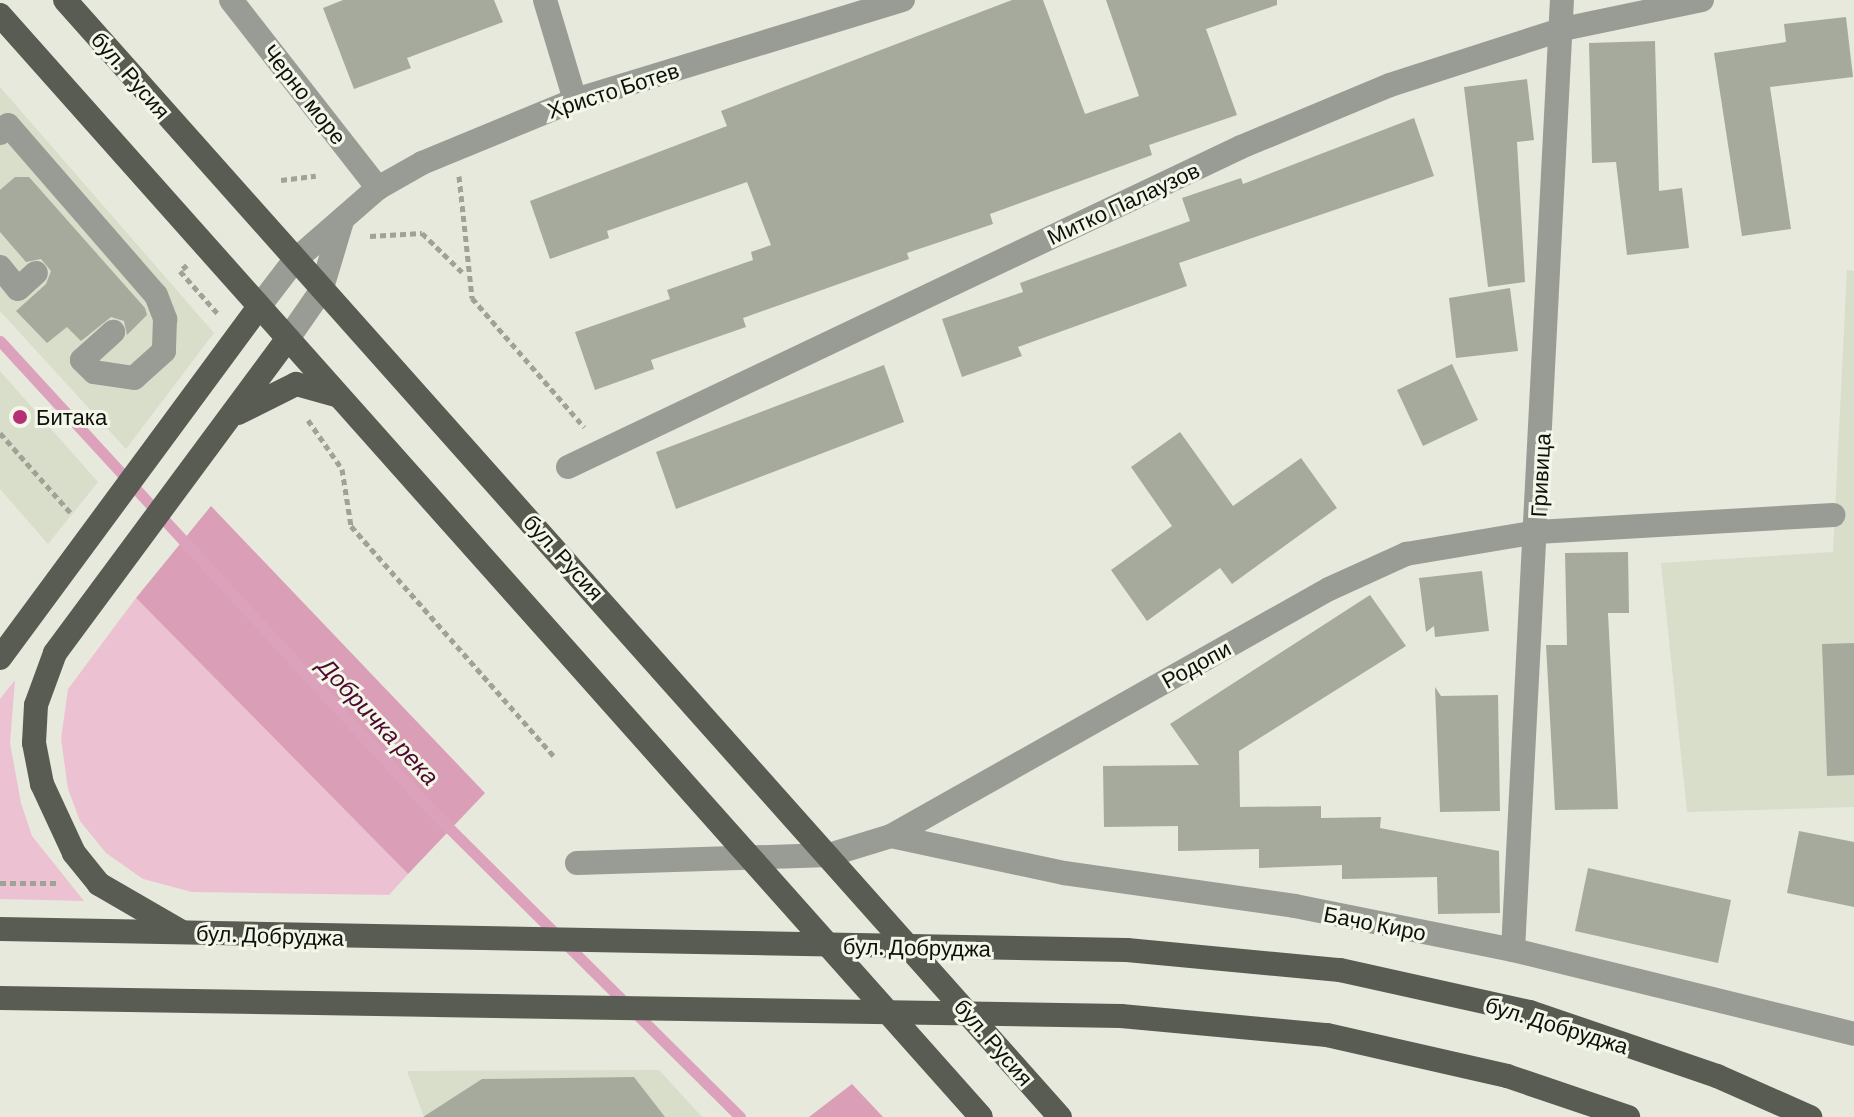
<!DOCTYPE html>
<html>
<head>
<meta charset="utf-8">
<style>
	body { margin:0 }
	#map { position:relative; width:1854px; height:1117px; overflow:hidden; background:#e6e9dc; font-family:Barlow,sans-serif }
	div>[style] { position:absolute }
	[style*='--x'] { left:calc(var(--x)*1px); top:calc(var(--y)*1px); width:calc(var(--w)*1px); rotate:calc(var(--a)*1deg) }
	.built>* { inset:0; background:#d8dec9 }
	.green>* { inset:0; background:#ecc2d3 }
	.forest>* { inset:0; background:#da9fb7 }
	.stream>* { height:11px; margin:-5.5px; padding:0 5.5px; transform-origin:5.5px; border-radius:5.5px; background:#dda2bb }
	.building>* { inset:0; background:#a6aa9d }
	.path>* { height:5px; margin-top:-2.5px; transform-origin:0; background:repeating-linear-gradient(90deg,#9fa297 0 6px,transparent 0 10px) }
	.minor>* { height:24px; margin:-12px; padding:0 12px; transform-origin:12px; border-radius:12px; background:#999b95 }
	.major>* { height:24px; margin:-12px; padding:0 12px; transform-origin:12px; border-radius:12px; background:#595c52 }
	.dots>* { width:22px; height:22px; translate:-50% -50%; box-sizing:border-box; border:4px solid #f3f7e9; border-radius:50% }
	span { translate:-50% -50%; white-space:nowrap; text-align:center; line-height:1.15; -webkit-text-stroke:6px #f3f7e9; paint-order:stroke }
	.street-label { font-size:22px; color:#0f100c }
	.poi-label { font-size:22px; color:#0f100c }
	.left { translate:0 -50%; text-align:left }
	.water-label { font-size:24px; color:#4e092f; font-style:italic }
</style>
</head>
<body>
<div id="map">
	<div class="built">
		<i style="clip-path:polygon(0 87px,214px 333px,126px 449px,0 311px)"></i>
		<i style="clip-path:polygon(1847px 270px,1854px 271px,1854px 807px,1687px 812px,1661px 563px,1833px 552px)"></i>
		<i style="clip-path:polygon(0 371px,98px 482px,48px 544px,0 489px)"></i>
		<i style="clip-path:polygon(659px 1070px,702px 1117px,424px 1117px,407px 1071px)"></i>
	</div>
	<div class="green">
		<i style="clip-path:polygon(136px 598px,408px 874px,389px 895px,192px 892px,143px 879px,106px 853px,80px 821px,68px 789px,61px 739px,68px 689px)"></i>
		<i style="clip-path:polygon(15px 680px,10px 743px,21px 803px,32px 836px,84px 901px,0 899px,0 699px)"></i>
	</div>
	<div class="forest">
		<i style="clip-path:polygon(211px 506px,485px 793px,408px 874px,136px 598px)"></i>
		<i style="clip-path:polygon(852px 1084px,883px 1117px,809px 1117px)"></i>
	</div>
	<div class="stream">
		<i style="--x:0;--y:341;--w:636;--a:47.42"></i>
		<i style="--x:430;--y:809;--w:437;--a:44.8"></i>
	</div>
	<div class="building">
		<i style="clip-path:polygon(343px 0,494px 0,503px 22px,407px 58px,411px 68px,354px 89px,323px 8px)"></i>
		<i style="clip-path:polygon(1012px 0,1043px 0,1085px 114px,1139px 96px,1106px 0,1277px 0,1277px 5px,1206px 29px,1237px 115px,1149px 145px,1152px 155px,990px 214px,993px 224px,907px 253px,909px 259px,743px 318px,746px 327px,651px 360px,654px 369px,595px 390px,575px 332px,670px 299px,667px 290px,753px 260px,751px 252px,771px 245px,747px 182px,607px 231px,609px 238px,550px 259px,530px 201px,727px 126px,721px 111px)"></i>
		<i style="clip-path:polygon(1846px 17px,1853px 77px,1770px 87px,1791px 229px,1742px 236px,1714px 53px,1786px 42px,1784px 24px)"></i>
		<i style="clip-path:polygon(1655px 41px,1659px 191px,1682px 188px,1689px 248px,1627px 255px,1616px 162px,1592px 163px,1589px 43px)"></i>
		<i style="clip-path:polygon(1527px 79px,1534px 140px,1517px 142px,1525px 282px,1488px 287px,1464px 87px)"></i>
		<i style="clip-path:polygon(1414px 118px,1434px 176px,1179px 263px,1187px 286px,1018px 347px,1022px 356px,962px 377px,942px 319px,1023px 292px,1020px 283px,1190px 221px,1182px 198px,1241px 178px,1243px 184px)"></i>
		<i style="clip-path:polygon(15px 177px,29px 177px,145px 308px,147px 315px,127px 335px,124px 321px,111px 317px,81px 341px,67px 327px,47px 343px,16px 311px,46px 284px,51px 271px,41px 259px,26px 262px,0 232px,0 190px)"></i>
		<i style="clip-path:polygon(1510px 288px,1518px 351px,1456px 358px,1449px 298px)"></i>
		<i style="clip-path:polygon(1452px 364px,1478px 420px,1423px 446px,1397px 390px)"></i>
		<i style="clip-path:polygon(884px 365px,904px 422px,676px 509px,656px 452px)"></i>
		<i style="clip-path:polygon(1180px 432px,1233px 506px,1301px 458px,1337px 508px,1232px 584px,1220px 568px,1147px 621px,1111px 570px,1172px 526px,1131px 467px)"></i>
		<i style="clip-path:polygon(1628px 552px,1629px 613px,1608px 613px,1618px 809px,1555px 810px,1546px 645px,1567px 645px,1565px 553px)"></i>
		<i style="clip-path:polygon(1482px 571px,1489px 631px,1435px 637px,1434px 626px,1426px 632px,1419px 578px)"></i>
		<i style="clip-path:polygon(1370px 595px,1406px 646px,1239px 751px,1240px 807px,1321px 806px,1321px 818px,1381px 817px,1380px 828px,1499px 851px,1500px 913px,1438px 914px,1437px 877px,1342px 879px,1342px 865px,1259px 868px,1259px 849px,1178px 851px,1178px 826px,1104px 827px,1103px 766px,1199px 765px,1170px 724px)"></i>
		<i style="clip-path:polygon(1854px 643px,1854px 775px,1827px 776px,1822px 644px)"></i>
		<i style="clip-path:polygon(1435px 687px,1441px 696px,1498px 695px,1500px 811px,1440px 812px)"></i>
		<i style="clip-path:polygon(1799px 831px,1854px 842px,1854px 907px,1787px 893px)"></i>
		<i style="clip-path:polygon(1588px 868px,1731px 900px,1718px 963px,1575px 931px)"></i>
		<i style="clip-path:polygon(634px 1077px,665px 1117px,423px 1117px,482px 1079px)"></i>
	</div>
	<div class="path">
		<i style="--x:459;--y:176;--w:123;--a:83.9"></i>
		<i style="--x:472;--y:298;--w:171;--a:49"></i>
		<i style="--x:281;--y:180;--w:35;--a:-7"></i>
		<i style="--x:370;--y:236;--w:52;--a:-3.3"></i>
		<i style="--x:422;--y:233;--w:60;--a:44.3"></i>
		<i style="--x:187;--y:265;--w:9;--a:139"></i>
		<i style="--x:180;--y:271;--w:57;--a:48.5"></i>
		<i style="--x:308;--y:420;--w:60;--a:55.2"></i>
		<i style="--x:342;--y:469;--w:58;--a:81"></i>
		<i style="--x:351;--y:526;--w:308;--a:48.6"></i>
		<i style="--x:0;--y:433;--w:106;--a:48.5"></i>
		<i style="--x:0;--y:883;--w:59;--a:0"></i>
	</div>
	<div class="minor">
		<i style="--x:231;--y:0;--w:239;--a:52"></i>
		<i style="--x:545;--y:0;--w:104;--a:73.3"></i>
		<i style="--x:0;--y:133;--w:11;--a:-45"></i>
		<i style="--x:8;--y:125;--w:225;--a:49"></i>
		<i style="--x:156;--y:295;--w:26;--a:69"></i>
		<i style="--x:165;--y:319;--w:32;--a:92"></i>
		<i style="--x:164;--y:351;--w:40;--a:138"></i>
		<i style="--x:134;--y:378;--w:40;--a:-171.5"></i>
		<i style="--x:94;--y:372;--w:17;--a:-135"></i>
		<i style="--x:82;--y:360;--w:42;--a:-42.1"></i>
		<i style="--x:0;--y:267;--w:28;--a:51"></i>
		<i style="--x:18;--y:289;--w:24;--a:-42"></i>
		<i style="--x:258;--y:308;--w:59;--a:-52.5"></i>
		<i style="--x:294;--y:261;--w:111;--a:-41"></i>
		<i style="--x:378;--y:188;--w:51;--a:-29.6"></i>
		<i style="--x:422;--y:163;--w:165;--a:-22.4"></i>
		<i style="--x:575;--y:100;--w:343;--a:-17"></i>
		<i style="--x:287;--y:340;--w:60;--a:-55.2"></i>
		<i style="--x:321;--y:291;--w:73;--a:-73.3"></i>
		<i style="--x:568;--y:467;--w:745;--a:-25.43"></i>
		<i style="--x:1241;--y:147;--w:161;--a:-22.6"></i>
		<i style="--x:1390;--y:85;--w:182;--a:-17.9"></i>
		<i style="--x:1563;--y:29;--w:142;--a:-11.8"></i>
		<i style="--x:891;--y:836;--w:177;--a:12.1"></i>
		<i style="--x:1064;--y:873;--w:233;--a:8.1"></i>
		<i style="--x:1295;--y:906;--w:222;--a:11.4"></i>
		<i style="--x:1513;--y:950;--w:351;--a:13.8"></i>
		<i style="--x:577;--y:863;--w:252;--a:-1.8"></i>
		<i style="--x:829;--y:855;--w:65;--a:-17"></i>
		<i style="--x:891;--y:836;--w:503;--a:-29.42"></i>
		<i style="--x:1329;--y:589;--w:85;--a:-24.4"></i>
		<i style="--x:1406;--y:554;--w:133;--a:-9.5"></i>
		<i style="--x:1537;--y:532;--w:297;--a:-3.3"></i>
		<i style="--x:1513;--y:950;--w:951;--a:-87.05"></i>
	</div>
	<div class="major">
		<i style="--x:65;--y:0;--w:1496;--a:48.31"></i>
		<i style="--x:0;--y:15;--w:1475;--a:48.32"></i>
		<i style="--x:238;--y:413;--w:65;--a:-26.6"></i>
		<i style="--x:296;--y:384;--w:41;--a:15.4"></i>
		<i style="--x:0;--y:658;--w:435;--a:-53.6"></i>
		<i style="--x:0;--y:929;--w:1127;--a:1.07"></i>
		<i style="--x:1127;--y:950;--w:214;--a:5.4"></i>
		<i style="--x:1340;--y:970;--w:195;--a:12.5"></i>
		<i style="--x:1530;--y:1012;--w:198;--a:18.9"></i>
		<i style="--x:1717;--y:1076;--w:102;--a:23.8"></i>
		<i style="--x:180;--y:931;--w:94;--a:-149.9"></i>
		<i style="--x:99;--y:884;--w:40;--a:-129"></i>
		<i style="--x:74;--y:853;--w:76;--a:-114.9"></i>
		<i style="--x:42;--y:784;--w:42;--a:-101"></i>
		<i style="--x:34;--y:743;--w:38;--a:-87"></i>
		<i style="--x:36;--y:705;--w:55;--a:-69.9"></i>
		<i style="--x:55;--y:653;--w:390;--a:-53.5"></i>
		<i style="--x:0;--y:998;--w:1121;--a:0.92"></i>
		<i style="--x:1121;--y:1016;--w:207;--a:5.3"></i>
		<i style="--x:1327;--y:1035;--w:185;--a:12.8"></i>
		<i style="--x:1507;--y:1076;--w:128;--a:18.7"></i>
	</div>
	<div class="dots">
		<i style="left:20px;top:417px;background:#b53176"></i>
	</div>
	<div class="street-label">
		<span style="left:131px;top:75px;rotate:49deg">бул. Русия</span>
		<span style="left:613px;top:90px;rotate:-18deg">Христо Ботев</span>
		<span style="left:305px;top:94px;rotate:52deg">Черно море</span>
		<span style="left:1123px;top:203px;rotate:-25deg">Митко Палаузов</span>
		<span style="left:1540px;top:475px;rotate:-87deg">Гривица</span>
		<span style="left:564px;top:557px;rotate:48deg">бул. Русия</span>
		<span style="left:1196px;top:664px;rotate:-29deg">Родопи</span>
		<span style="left:1375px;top:923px;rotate:11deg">Бачо Киро</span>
		<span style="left:270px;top:935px;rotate:2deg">бул. Добруджа</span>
		<span style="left:917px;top:947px;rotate:1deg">бул. Добруджа</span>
		<span style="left:1557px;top:1025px;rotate:17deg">бул. Добруджа</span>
		<span style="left:994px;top:1042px;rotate:49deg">бул. Русия</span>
	</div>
	<div class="poi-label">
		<span class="left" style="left:36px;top:417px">Битака</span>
	</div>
	<div class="water-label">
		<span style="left:379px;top:721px;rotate:47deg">Добричка река</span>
	</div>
</div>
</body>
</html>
